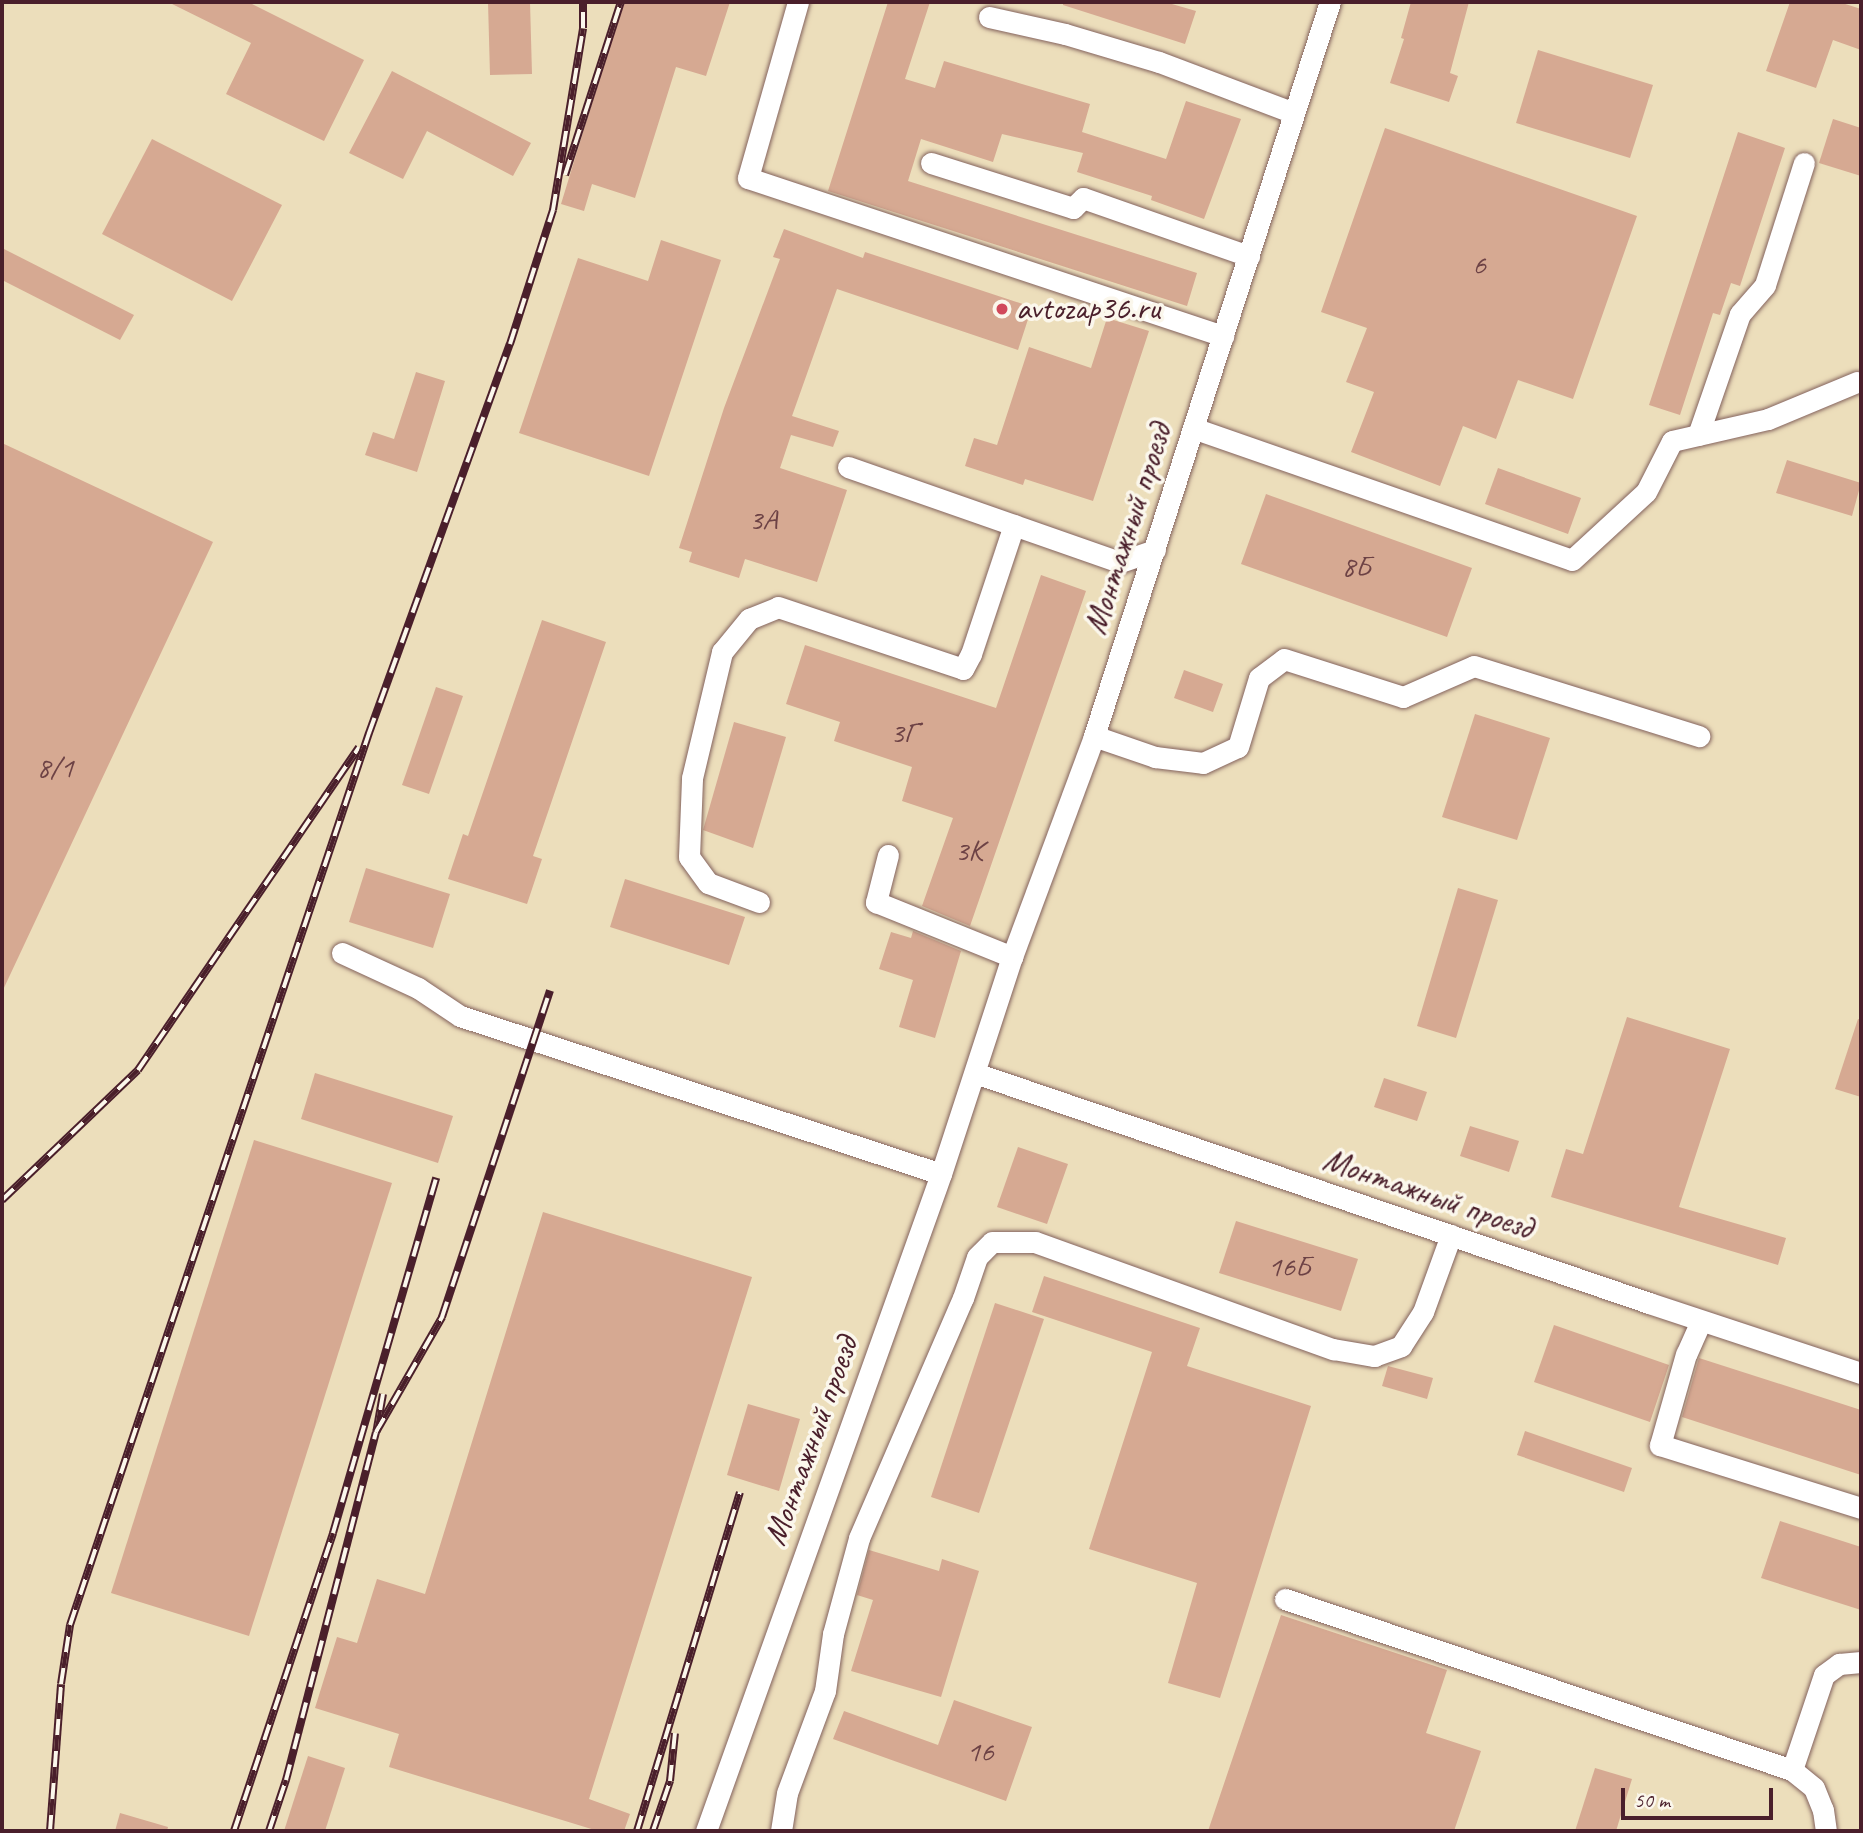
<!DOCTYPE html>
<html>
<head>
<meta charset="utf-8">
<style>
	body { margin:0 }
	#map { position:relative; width:1863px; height:1833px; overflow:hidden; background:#ecdebb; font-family:Caveat,sans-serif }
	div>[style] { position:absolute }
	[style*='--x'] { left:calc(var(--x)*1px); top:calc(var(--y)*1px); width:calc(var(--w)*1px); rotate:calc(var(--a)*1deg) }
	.building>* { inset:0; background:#d6a992 }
	.roads { filter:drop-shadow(0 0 2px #83625d) drop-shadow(0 0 2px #83625d) }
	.minor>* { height:21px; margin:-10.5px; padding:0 10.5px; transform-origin:10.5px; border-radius:10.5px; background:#fff }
	.rail>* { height:8px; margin-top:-4px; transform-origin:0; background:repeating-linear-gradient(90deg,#fbf7ec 0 16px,#4a1f2b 0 32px); box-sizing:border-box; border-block:2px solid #4a1f2b }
	.dots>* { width:19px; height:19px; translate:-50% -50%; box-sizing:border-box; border:4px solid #fbf7ec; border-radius:50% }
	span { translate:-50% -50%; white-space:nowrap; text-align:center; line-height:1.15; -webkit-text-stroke:7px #fbf7ec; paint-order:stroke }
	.number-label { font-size:30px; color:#6d4245 }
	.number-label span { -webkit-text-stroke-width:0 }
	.poi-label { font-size:33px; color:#4a1f2b }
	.left { translate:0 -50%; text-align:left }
	.street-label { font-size:33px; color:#4a1f2b }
	.frame { position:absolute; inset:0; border:4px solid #4a1f2b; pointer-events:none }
	.scale { position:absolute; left:1621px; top:1788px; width:152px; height:32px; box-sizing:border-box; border:4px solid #4a1f2b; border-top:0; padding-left:9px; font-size:21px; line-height:24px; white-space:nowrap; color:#4a1f2b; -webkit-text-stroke:5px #fbf7ec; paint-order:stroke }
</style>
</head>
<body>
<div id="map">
	<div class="building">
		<i style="clip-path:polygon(168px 2px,248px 2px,364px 60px,324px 141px,226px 94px,251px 43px)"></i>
		<i style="clip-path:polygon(488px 2px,530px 2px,532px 74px,490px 75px)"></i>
		<i style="clip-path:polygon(623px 2px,730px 2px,706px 76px,676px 67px,635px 198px,592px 184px,584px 211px,561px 204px)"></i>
		<i style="clip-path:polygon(888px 2px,930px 2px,905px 79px,935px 88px,944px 61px,1090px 104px,1082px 132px,1166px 159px,1186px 101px,1241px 119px,1204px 219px,1151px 200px,1152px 196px,1077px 172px,1083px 153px,1002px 134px,993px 162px,921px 139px,908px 181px,1197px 273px,1187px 306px,828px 191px)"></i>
		<i style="clip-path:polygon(1063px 2px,1165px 2px,1196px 11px,1185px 44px,1063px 5px)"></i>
		<i style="clip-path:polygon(1411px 2px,1469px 2px,1450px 73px,1458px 76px,1449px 102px,1390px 83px,1404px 39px,1401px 38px)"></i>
		<i style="clip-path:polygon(1790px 2px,1839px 2px,1861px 9px,1861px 50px,1833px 40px,1816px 88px,1766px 71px)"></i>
		<i style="clip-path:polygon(1538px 50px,1653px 85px,1630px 158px,1516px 123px)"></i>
		<i style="clip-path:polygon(392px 71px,531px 143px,513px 176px,427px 131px,403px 179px,349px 153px)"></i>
		<i style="clip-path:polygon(1833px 119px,1861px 128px,1861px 176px,1819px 163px)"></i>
		<i style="clip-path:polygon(1385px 128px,1637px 216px,1573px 399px,1518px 380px,1496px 439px,1463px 426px,1440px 486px,1351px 452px,1374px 392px,1346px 382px,1367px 328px,1321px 312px)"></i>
		<i style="clip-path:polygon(1738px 132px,1785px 148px,1740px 286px,1731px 283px,1720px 315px,1713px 313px,1680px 415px,1649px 405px)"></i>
		<i style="clip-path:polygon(152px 139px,282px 205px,232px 301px,102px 234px)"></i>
		<i style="clip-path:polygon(784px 229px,863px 258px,865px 252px,1032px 307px,1018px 350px,837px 289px,792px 416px,839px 431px,833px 447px,791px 435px,780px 468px,847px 490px,817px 582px,745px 559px,739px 578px,689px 562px,692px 552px,679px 548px,724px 408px,780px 259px,773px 257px)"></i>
		<i style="clip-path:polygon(661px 240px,721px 260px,649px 476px,519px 433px,578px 258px,648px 281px)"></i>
		<i style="clip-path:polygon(2px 248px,134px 315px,120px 340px,2px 280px)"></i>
		<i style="clip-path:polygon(1107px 318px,1149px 331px,1093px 501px,1025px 479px,1023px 485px,965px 466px,974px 438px,997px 445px,1029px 347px,1091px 368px)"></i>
		<i style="clip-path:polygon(416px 372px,445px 381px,417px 472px,365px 455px,373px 432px,394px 439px)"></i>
		<i style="clip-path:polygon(2px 443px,213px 542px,2px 992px)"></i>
		<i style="clip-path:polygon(1787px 460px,1861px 483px,1852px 516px,1776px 493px)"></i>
		<i style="clip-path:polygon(1498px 468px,1581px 498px,1568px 534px,1485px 504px)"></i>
		<i style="clip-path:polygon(1266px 494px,1472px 568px,1447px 637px,1241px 564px)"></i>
		<i style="clip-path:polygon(1041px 575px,1086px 591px,970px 926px,922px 906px,953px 818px,902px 801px,912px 767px,834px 741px,840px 722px,786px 704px,805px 645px,996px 708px)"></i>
		<i style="clip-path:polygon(542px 620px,606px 642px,533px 856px,542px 859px,527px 904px,448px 879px,463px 834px,468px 836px)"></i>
		<i style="clip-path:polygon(1184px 670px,1223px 684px,1213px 712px,1174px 698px)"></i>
		<i style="clip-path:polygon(436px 687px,463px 696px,429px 794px,402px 785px)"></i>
		<i style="clip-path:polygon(1475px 714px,1550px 738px,1517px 840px,1442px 817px)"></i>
		<i style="clip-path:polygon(734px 722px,786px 737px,753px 848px,703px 830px)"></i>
		<i style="clip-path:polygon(366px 868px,450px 894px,433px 948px,349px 922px)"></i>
		<i style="clip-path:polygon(625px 879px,745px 917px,729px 965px,610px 927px)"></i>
		<i style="clip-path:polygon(1458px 888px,1498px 900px,1456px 1038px,1417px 1026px)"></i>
		<i style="clip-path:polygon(913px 931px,961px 951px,935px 1038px,899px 1027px,913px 980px,879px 969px,891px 932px,911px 938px)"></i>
		<i style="clip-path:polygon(1627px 1017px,1730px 1049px,1679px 1207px,1786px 1238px,1778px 1265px,1551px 1197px,1566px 1149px,1583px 1154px)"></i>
		<i style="clip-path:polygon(1858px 1019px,1861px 1020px,1861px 1097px,1835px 1089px)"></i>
		<i style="clip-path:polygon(315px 1073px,453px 1116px,438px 1163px,301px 1119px)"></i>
		<i style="clip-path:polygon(1384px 1078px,1427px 1092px,1417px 1121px,1374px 1107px)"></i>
		<i style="clip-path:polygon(1470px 1126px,1519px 1141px,1509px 1172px,1460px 1156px)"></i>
		<i style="clip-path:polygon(254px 1140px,392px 1183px,249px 1636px,111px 1593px)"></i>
		<i style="clip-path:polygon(1018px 1147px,1068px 1164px,1047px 1224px,997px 1207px)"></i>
		<i style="clip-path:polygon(543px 1212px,752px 1277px,589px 1799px,630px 1814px,624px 1831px,598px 1831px,389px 1767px,399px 1734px,315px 1708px,337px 1637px,357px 1643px,377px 1579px,425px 1594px)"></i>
		<i style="clip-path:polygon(1236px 1221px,1358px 1259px,1341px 1311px,1219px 1273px)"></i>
		<i style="clip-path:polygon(1044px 1276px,1200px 1328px,1187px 1366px,1311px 1406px,1220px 1698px,1168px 1683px,1197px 1583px,1089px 1549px,1152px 1352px,1032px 1312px)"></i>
		<i style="clip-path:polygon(995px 1303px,1044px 1319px,979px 1513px,931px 1497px)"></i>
		<i style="clip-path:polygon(1554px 1325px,1669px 1365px,1650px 1422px,1534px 1382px)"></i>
		<i style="clip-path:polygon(1699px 1358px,1861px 1410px,1861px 1475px,1682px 1417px)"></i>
		<i style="clip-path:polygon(1388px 1366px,1433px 1378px,1427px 1399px,1382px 1386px)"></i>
		<i style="clip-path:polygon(748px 1404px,800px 1419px,779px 1491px,727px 1475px)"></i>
		<i style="clip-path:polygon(1525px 1431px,1632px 1468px,1624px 1492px,1517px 1455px)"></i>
		<i style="clip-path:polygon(1780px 1521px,1861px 1547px,1861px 1610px,1761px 1578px)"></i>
		<i style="clip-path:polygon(869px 1550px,939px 1571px,942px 1559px,979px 1571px,941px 1697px,851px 1671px,873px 1600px,857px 1595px)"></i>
		<i style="clip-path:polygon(1281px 1615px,1447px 1670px,1426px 1733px,1481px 1751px,1454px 1831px,1208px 1831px)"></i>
		<i style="clip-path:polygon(954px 1700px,1032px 1727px,1006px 1801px,833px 1739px,844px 1711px,938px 1745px)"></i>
		<i style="clip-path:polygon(308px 1756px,345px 1768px,325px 1831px,284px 1831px)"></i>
		<i style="clip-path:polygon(1595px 1768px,1632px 1779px,1616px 1831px,1575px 1831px)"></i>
		<i style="clip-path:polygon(120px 1813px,168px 1827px,167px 1831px,115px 1831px)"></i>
	</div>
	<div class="roads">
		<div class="minor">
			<i style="--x:798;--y:2;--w:183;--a:105.9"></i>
			<i style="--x:748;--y:178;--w:501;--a:18.4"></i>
			<i style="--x:989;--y:17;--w:78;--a:12.6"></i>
			<i style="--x:1065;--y:34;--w:98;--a:16.6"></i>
			<i style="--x:1159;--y:62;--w:144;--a:20.7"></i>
			<i style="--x:931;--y:163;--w:149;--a:17.6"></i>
			<i style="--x:1073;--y:208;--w:14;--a:-45"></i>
			<i style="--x:1083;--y:198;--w:176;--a:19.3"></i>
			<i style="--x:1193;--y:428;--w:401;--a:19.2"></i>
			<i style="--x:1572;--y:560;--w:100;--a:-42.6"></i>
			<i style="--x:1646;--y:492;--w:57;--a:-63"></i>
			<i style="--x:1672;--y:441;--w:98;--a:-12.9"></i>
			<i style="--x:1768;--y:419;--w:96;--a:-22.6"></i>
			<i style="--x:1698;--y:435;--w:128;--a:-70.9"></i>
			<i style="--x:1740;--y:314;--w:38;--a:-49"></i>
			<i style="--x:1765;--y:285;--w:128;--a:-72.3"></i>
			<i style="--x:848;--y:467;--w:288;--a:19.3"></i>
			<i style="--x:1120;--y:562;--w:37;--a:-19"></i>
			<i style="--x:1094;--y:736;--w:65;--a:19"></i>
			<i style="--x:1155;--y:757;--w:48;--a:7.1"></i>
			<i style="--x:1203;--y:763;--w:38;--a:-25"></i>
			<i style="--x:1238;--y:747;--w:72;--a:-73.1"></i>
			<i style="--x:1259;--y:678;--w:31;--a:-37"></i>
			<i style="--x:1284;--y:659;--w:125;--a:17.7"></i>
			<i style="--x:1403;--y:697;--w:77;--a:-23.6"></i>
			<i style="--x:1474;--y:666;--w:236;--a:17.3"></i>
			<i style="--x:888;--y:855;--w:49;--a:104.3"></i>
			<i style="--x:876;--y:902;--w:147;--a:22"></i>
			<i style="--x:759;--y:902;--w:54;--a:-159.6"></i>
			<i style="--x:708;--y:883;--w:32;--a:-126"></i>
			<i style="--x:689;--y:857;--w:79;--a:-87.8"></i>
			<i style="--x:692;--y:778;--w:130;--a:-76.6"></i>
			<i style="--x:722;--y:652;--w:43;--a:-50.7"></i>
			<i style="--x:749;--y:619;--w:31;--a:-22"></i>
			<i style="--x:778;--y:607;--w:195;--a:18.5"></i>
			<i style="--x:963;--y:669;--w:17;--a:-62"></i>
			<i style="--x:971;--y:654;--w:136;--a:-71.6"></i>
			<i style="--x:342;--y:953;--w:84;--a:24.7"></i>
			<i style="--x:418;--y:988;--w:50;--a:33.7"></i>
			<i style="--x:460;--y:1016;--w:506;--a:18.18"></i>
			<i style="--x:975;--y:1073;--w:712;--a:18.84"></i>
			<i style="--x:1649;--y:1303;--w:223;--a:18.3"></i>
			<i style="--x:1701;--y:1321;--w:36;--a:114"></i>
			<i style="--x:1686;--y:1354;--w:95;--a:105.9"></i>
			<i style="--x:1660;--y:1445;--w:211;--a:17.4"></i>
			<i style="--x:1285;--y:1599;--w:535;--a:18.64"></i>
			<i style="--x:1792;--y:1770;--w:28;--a:39"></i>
			<i style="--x:1814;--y:1788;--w:24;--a:68"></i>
			<i style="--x:1823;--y:1810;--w:21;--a:82"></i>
			<i style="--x:1792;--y:1770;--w:100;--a:-71.4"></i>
			<i style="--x:1824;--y:1675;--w:19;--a:-36"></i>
			<i style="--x:1839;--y:1664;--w:22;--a:-5"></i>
			<i style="--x:706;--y:1831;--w:698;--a:-70.32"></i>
			<i style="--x:941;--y:1174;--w:228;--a:-71.9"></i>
			<i style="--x:1012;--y:957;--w:236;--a:-69.6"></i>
			<i style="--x:1094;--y:736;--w:771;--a:-72.18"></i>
			<i style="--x:781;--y:1831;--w:38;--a:-81"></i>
			<i style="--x:787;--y:1793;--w:109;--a:-69.6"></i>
			<i style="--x:825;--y:1691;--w:58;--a:-82"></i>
			<i style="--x:833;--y:1634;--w:99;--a:-74.8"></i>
			<i style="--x:859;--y:1538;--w:262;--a:-66.6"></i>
			<i style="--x:963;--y:1298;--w:43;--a:-71.1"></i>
			<i style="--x:977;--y:1257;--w:21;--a:-45"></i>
			<i style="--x:992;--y:1242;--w:43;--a:0"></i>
			<i style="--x:1035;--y:1242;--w:317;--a:19.8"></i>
			<i style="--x:1333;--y:1349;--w:42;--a:9.7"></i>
			<i style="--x:1374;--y:1356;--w:29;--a:-20"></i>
			<i style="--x:1401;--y:1346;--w:40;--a:-57.1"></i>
			<i style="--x:1423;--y:1312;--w:82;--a:-70"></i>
		</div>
	</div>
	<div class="rail">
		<i style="--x:565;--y:175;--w:182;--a:-72.1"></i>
		<i style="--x:2;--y:1200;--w:188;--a:-43.7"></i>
		<i style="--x:138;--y:1070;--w:391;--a:-55.6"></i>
		<i style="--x:383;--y:1394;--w:39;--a:100"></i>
		<i style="--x:376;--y:1432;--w:133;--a:-60.1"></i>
		<i style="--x:442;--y:1317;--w:344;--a:-71.7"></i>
		<i style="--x:50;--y:1831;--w:147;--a:-85.7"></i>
		<i style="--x:61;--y:1684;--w:60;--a:-81.3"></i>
		<i style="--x:70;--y:1625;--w:941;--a:-71.47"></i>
		<i style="--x:369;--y:733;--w:414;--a:-70.1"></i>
		<i style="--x:510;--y:344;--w:141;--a:-72.2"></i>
		<i style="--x:553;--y:210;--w:184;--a:-80.6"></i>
		<i style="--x:583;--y:28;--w:26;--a:-90"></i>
		<i style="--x:234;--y:1831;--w:314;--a:-71.6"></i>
		<i style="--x:333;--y:1533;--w:370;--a:-73.8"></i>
		<i style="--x:269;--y:1831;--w:54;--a:-71.6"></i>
		<i style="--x:286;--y:1780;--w:359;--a:-75.5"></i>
		<i style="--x:637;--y:1831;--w:354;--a:-73.1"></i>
		<i style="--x:653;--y:1831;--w:53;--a:-71.2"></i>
		<i style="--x:670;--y:1781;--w:48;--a:-84.1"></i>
	</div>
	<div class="dots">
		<i style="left:1002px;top:309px;background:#d1495b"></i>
	</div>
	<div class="number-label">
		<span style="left:1479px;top:264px">6</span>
		<span style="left:763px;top:519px">3А</span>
		<span style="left:1356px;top:566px">8Б</span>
		<span style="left:904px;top:732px">3Г</span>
		<span style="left:55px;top:767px">8/1</span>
		<span style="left:969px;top:850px">3К</span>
		<span style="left:1289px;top:1266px">16Б</span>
		<span style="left:980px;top:1751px">16</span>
	</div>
	<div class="poi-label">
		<span class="left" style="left:1016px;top:309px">avtozap36.ru</span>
	</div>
	<div class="street-label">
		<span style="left:1128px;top:529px;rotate:-72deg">Монтажный проезд</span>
		<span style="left:1428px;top:1194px;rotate:19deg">Монтажный проезд</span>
		<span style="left:811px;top:1441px;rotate:-70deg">Монтажный проезд</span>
	</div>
	<div class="frame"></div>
	<div class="scale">50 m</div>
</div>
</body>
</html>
